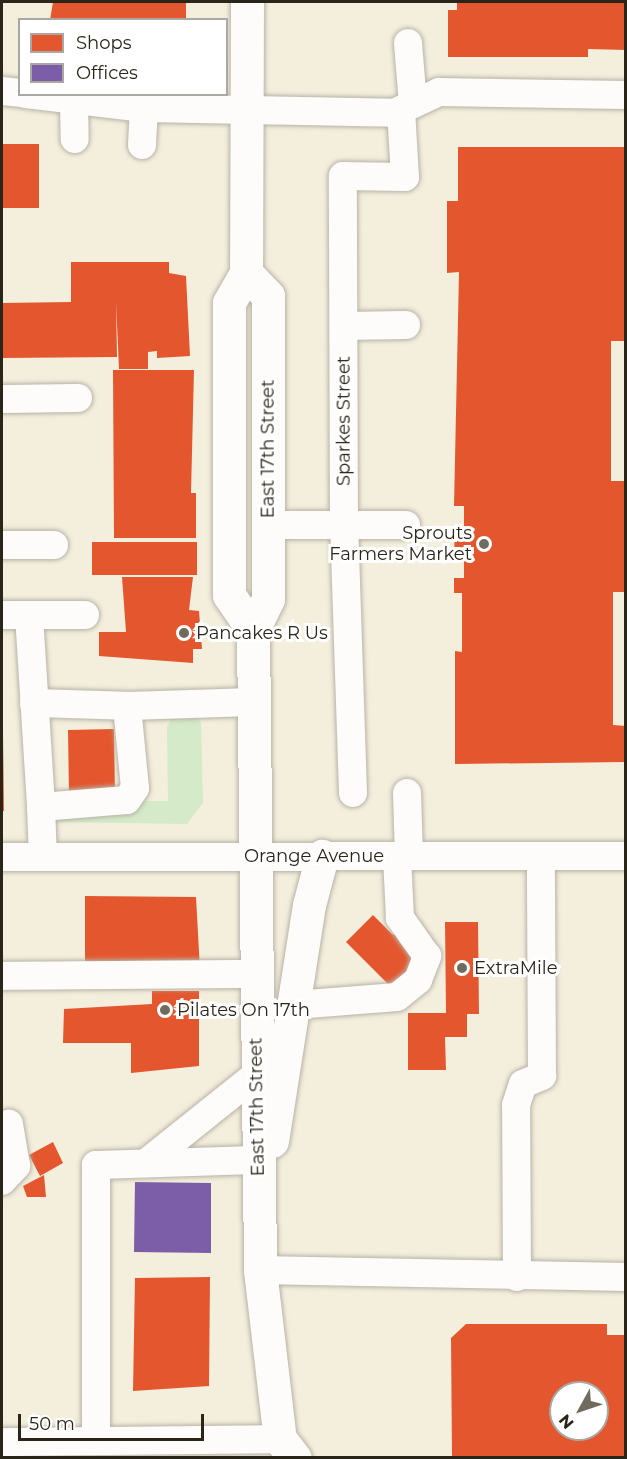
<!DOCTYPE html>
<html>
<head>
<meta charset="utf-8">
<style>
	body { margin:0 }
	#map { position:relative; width:627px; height:1459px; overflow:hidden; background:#f4eedd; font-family:Montserrat,sans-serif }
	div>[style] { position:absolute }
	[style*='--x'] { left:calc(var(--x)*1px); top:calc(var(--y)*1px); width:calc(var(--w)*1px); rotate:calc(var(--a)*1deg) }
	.green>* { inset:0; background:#d4eac8 }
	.shops>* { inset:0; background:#e4572e }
	.offices>* { inset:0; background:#7b5ea7 }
	.roads { filter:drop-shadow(0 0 2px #b8b3a6) drop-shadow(0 0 2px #b8b3a6) }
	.minor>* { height:28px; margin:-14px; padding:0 14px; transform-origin:14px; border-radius:14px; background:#fdfcfa }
	.major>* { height:33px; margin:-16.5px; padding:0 16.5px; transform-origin:16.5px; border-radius:16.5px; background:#fdfcfa }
	.dots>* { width:16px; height:16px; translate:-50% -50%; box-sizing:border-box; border:3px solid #fff; border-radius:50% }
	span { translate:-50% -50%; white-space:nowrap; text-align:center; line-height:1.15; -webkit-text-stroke:6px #fff; paint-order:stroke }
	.street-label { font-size:18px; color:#292519 }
	.poi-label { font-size:18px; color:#292519 }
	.right { translate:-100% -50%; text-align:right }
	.left { translate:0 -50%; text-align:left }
	.frame { position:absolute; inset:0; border:3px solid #292519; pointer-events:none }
	.legend { position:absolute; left:18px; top:18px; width:210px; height:78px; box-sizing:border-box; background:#fff; border:2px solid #a9a8a3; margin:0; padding:8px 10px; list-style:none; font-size:18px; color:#292519 }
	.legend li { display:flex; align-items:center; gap:12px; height:30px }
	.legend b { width:30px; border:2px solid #a9a8a3 }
	.north { position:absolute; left:549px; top:1381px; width:60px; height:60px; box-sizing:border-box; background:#fff; border:2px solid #a9a8a3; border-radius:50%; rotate:230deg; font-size:16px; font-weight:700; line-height:24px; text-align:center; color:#292519 }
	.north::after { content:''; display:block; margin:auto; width:21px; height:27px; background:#706b5e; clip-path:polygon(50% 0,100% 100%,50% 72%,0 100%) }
	.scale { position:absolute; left:18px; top:1414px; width:186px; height:27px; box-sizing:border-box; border:3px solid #292519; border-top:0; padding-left:8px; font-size:18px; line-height:21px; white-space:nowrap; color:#292519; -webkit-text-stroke:4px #fff; paint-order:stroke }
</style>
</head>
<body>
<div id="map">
	<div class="green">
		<i style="clip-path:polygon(173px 715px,196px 715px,201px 723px,203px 803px,187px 824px,59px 822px,63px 801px,168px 801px,167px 727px)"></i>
	</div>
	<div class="shops">
		<i style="clip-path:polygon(53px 2px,186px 2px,186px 20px,50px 20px)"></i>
		<i style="clip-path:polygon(457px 2px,626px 2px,626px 50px,588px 49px,588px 57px,448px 57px,448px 10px,457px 10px)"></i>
		<i style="clip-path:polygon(2px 144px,39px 144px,39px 208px,2px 208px)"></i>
		<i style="clip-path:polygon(458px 147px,626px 147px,626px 341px,611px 341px,611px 481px,626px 481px,626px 592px,613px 592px,613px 725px,626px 726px,626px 762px,455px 764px,455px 651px,462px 652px,462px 593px,454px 593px,454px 578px,464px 578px,464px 558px,454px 558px,455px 526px,464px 526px,464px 506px,454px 506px,459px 272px,447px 273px,447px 201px,458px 201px)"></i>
		<i style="clip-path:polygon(71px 262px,169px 262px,169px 273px,186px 276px,190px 356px,157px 358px,157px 351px,148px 352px,148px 369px,119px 369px,116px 302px,117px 357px,2px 358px,2px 303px,71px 302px)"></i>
		<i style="clip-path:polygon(113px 370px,194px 370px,191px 493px,196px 493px,196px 538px,114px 538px)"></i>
		<i style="clip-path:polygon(92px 542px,197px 542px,197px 575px,92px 575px)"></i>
		<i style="clip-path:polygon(122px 577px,193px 577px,189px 610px,199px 611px,202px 649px,193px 649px,193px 663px,99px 656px,99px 632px,126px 632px)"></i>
		<i style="clip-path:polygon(2px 653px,4px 811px,2px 811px)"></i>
		<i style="clip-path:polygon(114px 729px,115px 794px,69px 795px,68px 730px)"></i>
		<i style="clip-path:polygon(85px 896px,196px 897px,200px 970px,85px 970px)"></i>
		<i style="clip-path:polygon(373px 915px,393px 935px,399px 929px,406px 936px,399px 942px,422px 964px,395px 991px,346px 942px)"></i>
		<i style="clip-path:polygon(445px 922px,478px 922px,479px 1014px,467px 1014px,467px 1037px,445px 1037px,446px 1070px,408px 1070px,408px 1013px,446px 1013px)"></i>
		<i style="clip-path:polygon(152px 991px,199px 991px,199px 1066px,131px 1073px,131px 1043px,63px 1043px,64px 1009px,152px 1004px)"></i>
		<i style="clip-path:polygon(53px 1142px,63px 1163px,40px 1176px,29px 1155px)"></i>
		<i style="clip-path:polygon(44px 1175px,46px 1197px,27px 1197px,23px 1186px)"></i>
		<i style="clip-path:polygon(210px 1277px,209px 1386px,133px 1391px,135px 1278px)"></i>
		<i style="clip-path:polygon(evenodd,466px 1324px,607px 1324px,607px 1335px,626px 1335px,626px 1458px,452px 1458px,451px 1338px,466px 1324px,561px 1393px,597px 1393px,597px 1429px,561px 1429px,561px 1393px)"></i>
	</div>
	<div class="offices">
		<i style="clip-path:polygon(135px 1182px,211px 1183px,211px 1253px,134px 1252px)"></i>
	</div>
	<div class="roads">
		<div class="minor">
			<i style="--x:408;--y:43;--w:61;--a:85.3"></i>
			<i style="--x:2;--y:91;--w:18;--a:6"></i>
			<i style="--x:26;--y:94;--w:119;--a:6.8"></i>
			<i style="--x:144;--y:108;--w:250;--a:1.1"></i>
			<i style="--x:394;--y:113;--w:50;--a:-25"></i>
			<i style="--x:439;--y:92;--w:187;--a:0.9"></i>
			<i style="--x:74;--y:100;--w:39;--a:89"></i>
			<i style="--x:142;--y:145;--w:37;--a:-87"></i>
			<i style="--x:344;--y:326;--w:62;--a:-0.9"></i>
			<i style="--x:2;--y:399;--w:76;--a:-0.8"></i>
			<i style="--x:268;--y:525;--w:138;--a:0"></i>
			<i style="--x:2;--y:545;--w:52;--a:0"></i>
			<i style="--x:2;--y:615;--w:83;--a:0"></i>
			<i style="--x:29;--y:615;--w:192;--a:86.4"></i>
			<i style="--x:34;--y:703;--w:93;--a:1.8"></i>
			<i style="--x:353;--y:793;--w:268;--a:-91.9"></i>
			<i style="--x:344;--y:525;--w:349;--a:-90.2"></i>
			<i style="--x:343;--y:176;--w:62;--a:0.9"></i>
			<i style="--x:405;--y:177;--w:67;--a:-93.4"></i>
			<i style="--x:407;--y:793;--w:63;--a:88.2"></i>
			<i style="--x:2;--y:857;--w:624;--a:-0.09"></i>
			<i style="--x:43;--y:857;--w:50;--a:-92.3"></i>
			<i style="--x:41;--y:807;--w:86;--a:-4.7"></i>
			<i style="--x:127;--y:800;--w:14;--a:-56"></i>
			<i style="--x:135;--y:788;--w:82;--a:-95.6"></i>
			<i style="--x:127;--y:706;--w:127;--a:-1.8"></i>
			<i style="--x:2;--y:976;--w:253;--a:-0.5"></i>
			<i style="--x:295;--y:1005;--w:102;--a:-4.5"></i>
			<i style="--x:397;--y:997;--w:27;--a:-39"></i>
			<i style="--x:418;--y:980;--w:26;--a:-69"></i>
			<i style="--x:427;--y:956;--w:47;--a:-125.4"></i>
			<i style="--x:400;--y:918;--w:62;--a:-92.8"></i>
			<i style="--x:146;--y:1163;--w:141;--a:-38.7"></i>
			<i style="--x:2;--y:1181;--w:21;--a:-47"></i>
			<i style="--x:16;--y:1166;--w:43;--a:-99.5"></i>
			<i style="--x:260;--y:1270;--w:366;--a:1.1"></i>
			<i style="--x:517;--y:1277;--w:172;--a:-90.3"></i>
			<i style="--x:516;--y:1105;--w:22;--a:-72"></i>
			<i style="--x:523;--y:1084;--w:21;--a:-23"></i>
			<i style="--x:542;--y:1076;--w:218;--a:-90.3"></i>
			<i style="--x:96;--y:1441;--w:276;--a:-90"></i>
			<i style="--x:96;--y:1165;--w:161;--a:-1.8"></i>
			<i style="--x:2;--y:1442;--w:278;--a:-0.6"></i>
		</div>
		<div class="major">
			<i style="--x:247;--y:2;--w:271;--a:90.2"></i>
			<i style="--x:246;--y:273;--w:34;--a:120"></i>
			<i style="--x:229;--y:303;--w:292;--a:90"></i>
			<i style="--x:229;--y:595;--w:42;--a:55.6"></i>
			<i style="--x:246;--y:273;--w:32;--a:46"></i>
			<i style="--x:268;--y:296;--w:303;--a:90"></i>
			<i style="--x:268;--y:599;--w:34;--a:116"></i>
			<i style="--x:253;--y:630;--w:640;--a:89.37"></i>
			<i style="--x:260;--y:1270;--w:170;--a:83.3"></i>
			<i style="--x:280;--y:1439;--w:24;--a:52"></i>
			<i style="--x:272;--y:1141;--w:239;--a:-81.1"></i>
			<i style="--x:309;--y:905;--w:51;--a:-75.1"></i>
		</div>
	</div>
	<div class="dots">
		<i style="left:484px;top:544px;background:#706b5e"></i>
		<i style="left:184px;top:633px;background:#706b5e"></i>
		<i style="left:462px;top:968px;background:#706b5e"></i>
		<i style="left:165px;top:1010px;background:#706b5e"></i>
	</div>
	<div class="street-label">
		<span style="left:344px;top:421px;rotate:-90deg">Sparkes Street</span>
		<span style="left:268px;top:449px;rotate:-90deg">East 17th Street</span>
		<span style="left:314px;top:856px">Orange Avenue</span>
		<span style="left:257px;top:1107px;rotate:-91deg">East 17th Street</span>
	</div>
	<div class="poi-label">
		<span class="right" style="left:472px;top:544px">Sprouts<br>Farmers Market</span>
		<span class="left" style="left:196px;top:633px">Pancakes R Us</span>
		<span class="left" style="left:474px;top:968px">ExtraMile</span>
		<span class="left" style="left:177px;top:1010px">Pilates On 17th</span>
	</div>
	<div class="frame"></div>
	<ul class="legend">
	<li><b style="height:16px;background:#e4572e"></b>Shops</li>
	<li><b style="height:16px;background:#7b5ea7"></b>Offices</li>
	</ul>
	<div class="north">N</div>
	<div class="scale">50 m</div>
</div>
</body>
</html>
